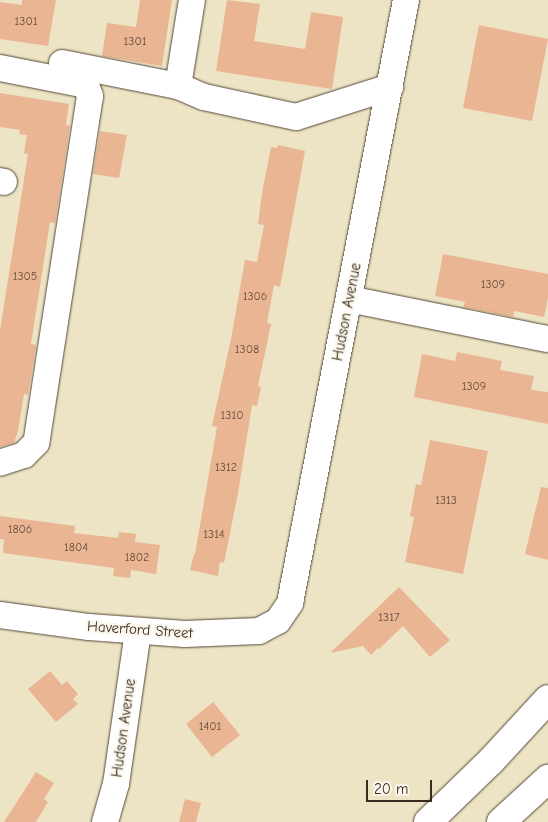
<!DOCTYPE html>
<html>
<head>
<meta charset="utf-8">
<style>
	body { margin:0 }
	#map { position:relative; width:548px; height:822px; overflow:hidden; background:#ede4c5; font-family:"Comic Neue",sans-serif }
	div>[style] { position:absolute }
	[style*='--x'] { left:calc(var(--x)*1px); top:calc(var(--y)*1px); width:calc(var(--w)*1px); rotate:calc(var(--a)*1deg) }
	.building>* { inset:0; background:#e9b593 }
	.roads { filter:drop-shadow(0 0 1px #564637) drop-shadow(0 0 1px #564637) }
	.minor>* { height:26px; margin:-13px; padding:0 13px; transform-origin:13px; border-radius:13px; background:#fff }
	.highway>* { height:28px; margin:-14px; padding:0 14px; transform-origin:14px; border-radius:14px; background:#fff }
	span { translate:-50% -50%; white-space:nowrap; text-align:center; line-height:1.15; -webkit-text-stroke:4.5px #fbf7ec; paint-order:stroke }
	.number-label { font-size:12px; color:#664d3b }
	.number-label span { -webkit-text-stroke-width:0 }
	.street-label { font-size:15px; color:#3b2a1e }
	.scale { position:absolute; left:366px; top:780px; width:66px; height:22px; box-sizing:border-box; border:2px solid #3b2a1e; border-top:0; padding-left:6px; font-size:15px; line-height:18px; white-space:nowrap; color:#3b2a1e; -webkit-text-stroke:4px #fbf7ec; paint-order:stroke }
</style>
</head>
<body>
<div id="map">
	<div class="building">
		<i style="clip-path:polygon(22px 0,56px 0,48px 46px,0 39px,0 2px,22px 5px)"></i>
		<i style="clip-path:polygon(140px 0,172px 0,162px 66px,102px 56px,107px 23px,136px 27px)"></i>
		<i style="clip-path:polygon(227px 0,260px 4px,254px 41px,305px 49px,311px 12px,343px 17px,332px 89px,216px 71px)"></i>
		<i style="clip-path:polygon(479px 25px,548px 39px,532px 121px,463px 108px)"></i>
		<i style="clip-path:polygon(0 93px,69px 104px,66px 125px,70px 126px,55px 223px,50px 222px,31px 344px,36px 345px,28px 395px,24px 394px,18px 431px,14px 443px,0 447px,0 330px,28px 154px,24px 153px,27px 135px,19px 134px,20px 130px,0 127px)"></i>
		<i style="clip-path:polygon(100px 131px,127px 135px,119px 178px,93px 174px)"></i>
		<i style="clip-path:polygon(278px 145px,305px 151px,280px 287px,274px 285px,267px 323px,271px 324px,258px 386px,261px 387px,257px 406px,252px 405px,238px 493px,224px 563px,220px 562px,218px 576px,190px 570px,194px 554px,195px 554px,217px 427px,212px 426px,231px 339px,245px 260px,257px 262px,264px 225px,258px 224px,262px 193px,271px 147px,277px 148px)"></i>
		<i style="clip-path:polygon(443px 254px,548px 274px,548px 298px,544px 317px,514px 311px,513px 317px,509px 316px,463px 307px,465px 302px,435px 296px)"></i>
		<i style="clip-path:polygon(457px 352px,502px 361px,500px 370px,534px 376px,531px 390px,548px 392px,548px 424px,414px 397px,422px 354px,455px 361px)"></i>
		<i style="clip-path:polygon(430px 440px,488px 451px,463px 574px,405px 562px,414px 517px,410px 516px,416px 484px,421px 485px)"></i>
		<i style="clip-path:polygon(541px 487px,548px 488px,548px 560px,525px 554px)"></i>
		<i style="clip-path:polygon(0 516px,75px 526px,74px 533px,118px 538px,119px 532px,136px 534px,135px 542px,160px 545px,156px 574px,131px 570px,130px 578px,113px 576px,114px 568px,3px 553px,4px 539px,0 539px)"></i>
		<i style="clip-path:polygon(399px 587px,450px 640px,430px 657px,403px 626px,379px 649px,378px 648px,371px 655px,363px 646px,330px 653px)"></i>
		<i style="clip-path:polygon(50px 671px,62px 685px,67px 681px,78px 694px,73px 699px,78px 704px,56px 722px,28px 689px)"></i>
		<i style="clip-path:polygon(213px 702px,240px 735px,212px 757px,186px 724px)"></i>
		<i style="clip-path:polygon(36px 772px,54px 783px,44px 799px,48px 802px,36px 822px,4px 822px)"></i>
		<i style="clip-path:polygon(185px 799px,201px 803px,196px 822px,179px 822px)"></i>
	</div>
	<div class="roads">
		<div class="minor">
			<i style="--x:62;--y:63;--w:118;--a:11.2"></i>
			<i style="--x:178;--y:86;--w:28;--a:23"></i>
			<i style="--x:204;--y:97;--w:94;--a:12.3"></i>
			<i style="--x:296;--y:117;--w:99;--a:-17.7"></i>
			<i style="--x:0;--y:68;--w:88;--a:11.2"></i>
			<i style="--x:86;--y:85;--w:12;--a:70"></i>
			<i style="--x:90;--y:96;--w:351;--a:98.8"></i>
			<i style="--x:36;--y:443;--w:17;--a:135"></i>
			<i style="--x:24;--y:455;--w:25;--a:162"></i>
			<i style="--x:178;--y:86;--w:87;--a:-80.8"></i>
			<i style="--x:0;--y:181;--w:4;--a:14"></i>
			<i style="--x:349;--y:299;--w:203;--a:11.4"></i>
			<i style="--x:0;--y:615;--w:90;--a:7.7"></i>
			<i style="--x:89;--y:627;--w:96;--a:4.2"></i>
			<i style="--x:185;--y:634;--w:74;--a:-2.3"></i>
			<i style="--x:259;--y:631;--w:21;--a:-28"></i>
			<i style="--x:278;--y:621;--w:22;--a:-56"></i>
			<i style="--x:290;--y:603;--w:614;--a:-79.11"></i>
			<i style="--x:105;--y:822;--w:40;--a:-74"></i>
			<i style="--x:116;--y:784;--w:154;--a:-81.8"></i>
		</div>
		<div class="highway">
			<i style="--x:428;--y:822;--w:88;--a:-44.1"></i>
			<i style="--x:491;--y:761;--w:84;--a:-47.4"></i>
			<i style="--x:501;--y:822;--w:64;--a:-42.5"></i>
		</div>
	</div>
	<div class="number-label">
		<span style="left:26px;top:22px">1301</span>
		<span style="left:135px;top:42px">1301</span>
		<span style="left:25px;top:277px">1305</span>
		<span style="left:493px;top:285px">1309</span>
		<span style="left:255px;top:297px">1306</span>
		<span style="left:247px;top:350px">1308</span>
		<span style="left:474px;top:387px">1309</span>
		<span style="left:232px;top:416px">1310</span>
		<span style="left:226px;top:468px">1312</span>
		<span style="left:446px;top:501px">1313</span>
		<span style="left:20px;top:530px">1806</span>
		<span style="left:214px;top:535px">1314</span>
		<span style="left:76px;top:548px">1804</span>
		<span style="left:137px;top:558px">1802</span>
		<span style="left:389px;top:618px">1317</span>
		<span style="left:210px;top:727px">1401</span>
	</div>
	<div class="street-label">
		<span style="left:347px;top:312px;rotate:-79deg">Hudson Avenue</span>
		<span style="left:140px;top:630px;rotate:4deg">Haverford Street</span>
		<span style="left:124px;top:728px;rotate:-82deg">Hudson Avenue</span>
	</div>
	<div class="scale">20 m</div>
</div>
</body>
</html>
